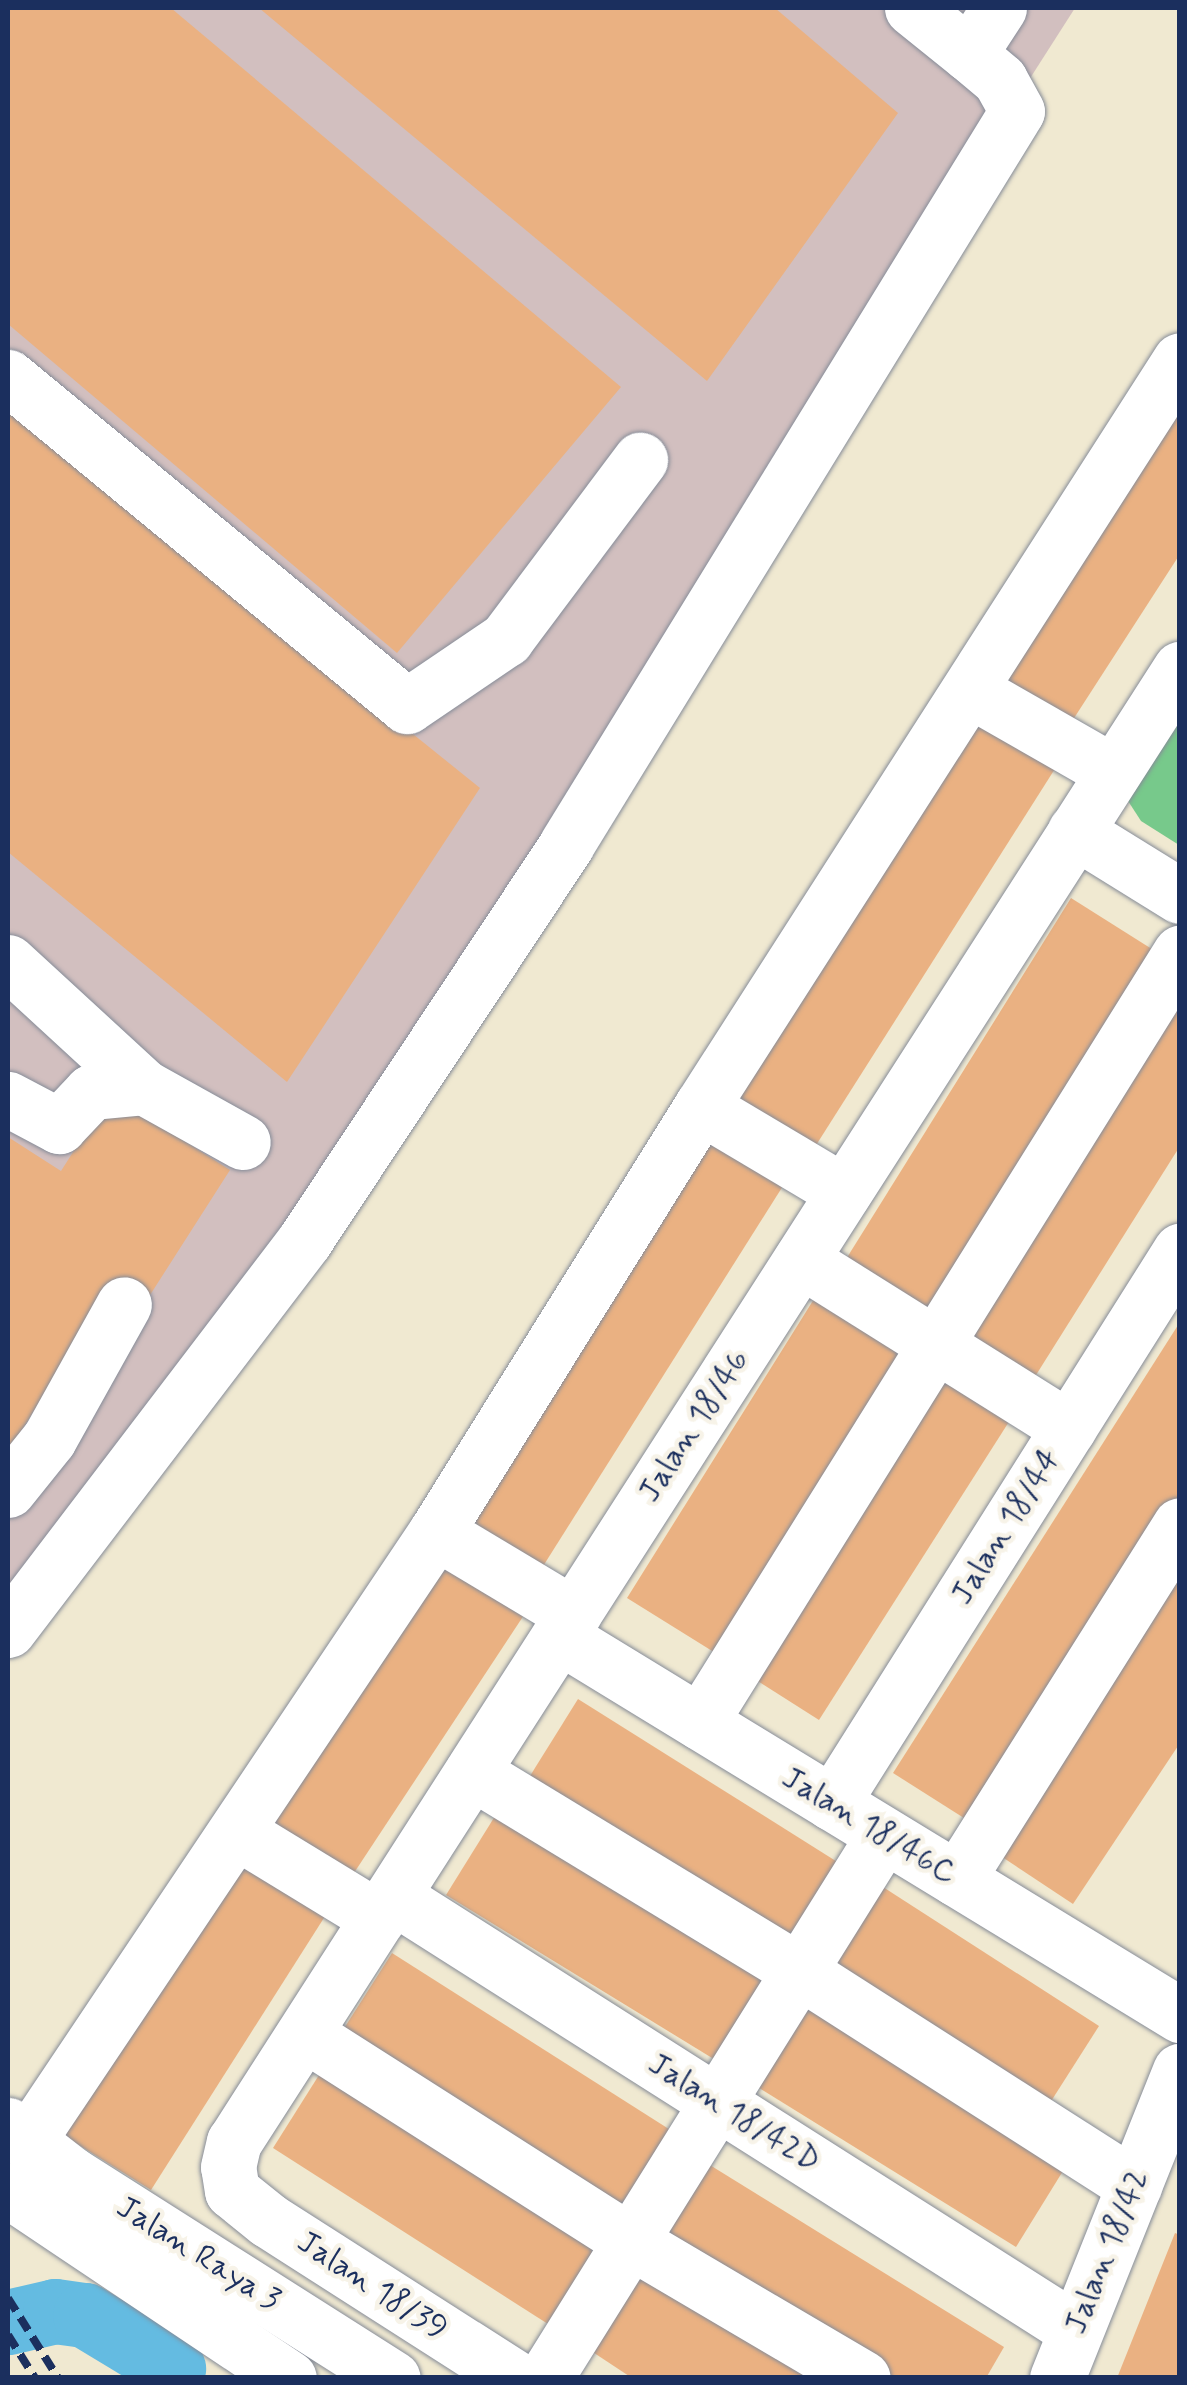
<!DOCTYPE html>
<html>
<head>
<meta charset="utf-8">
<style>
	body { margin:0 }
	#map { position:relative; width:1187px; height:2385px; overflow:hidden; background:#f0e9d1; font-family:Mynerve,sans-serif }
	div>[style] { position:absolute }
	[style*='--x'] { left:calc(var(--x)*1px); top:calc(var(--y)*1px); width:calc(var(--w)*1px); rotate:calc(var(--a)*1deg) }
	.industrial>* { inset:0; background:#d2bfbf }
	.green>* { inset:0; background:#77c98b }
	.stream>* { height:11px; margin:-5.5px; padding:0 5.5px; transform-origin:5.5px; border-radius:5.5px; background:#64bbe1 }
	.river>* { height:65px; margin:-32.5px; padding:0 32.5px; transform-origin:32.5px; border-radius:32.5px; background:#64bbe1 }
	.building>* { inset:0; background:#eab182 }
	.roads { filter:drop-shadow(0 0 2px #868c98) drop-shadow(0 0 2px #868c98) }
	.minor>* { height:55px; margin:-27.5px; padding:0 27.5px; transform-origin:27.5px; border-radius:27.5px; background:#fff }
	.rail>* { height:8px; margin-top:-4px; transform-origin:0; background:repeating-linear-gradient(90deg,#1b2f5e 0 15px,transparent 0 23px) }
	span { translate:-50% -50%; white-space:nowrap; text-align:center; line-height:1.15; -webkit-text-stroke:9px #f7f3e8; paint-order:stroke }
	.street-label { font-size:32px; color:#1b2f5e }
	.frame { position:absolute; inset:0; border:10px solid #1b2f5e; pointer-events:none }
</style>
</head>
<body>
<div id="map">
	<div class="industrial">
		<i style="clip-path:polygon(8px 8px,1075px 8px,285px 1243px,8px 1587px)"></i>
	</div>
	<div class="green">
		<i style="clip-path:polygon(1179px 689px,1179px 845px,1141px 821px,1119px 787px)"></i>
	</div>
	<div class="stream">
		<i style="--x:173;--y:2368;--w:18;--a:34"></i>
	</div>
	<div class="river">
		<i style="--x:8;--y:2322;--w:48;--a:-13.2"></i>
		<i style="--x:55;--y:2311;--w:30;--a:8"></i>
		<i style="--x:85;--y:2315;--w:103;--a:31.1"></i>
	</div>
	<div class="building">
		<i style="clip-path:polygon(8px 8px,171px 8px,621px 387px,397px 653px,8px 324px)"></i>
		<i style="clip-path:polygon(259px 8px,775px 8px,898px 113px,707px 381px)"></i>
		<i style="clip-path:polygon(1180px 371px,1180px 554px,1067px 729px,984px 675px)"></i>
		<i style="clip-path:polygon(8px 408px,480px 788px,287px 1082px,8px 852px)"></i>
		<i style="clip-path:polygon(966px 705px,1058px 764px,813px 1150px,720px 1091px)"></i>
		<i style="clip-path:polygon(1071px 898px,1155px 951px,927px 1317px,843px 1264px)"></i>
		<i style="clip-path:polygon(1180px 963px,1180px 1146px,1031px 1383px,948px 1331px)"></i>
		<i style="clip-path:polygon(110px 1094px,230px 1170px,143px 1306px,112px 1286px,8px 1452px,8px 1137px,61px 1171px)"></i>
		<i style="clip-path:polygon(698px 1121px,788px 1178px,540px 1571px,450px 1515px)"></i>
		<i style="clip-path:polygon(819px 1291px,909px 1347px,717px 1654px,627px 1598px)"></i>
		<i style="clip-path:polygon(1180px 1322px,1180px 1504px,975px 1825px,893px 1773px)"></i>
		<i style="clip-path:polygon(920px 1357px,1012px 1417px,819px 1720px,726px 1661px)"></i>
		<i style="clip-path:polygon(438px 1549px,528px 1609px,350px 1879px,260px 1819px)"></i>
		<i style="clip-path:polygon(1180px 1554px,1180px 1743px,1073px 1904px,987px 1847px)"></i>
		<i style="clip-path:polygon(578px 1699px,839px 1863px,786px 1948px,525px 1784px)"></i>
		<i style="clip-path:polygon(505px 1800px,776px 1965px,717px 2061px,446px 1895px)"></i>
		<i style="clip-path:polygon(237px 1851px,329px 1910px,151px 2190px,58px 2132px)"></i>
		<i style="clip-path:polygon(869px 1878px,1099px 2026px,1041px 2117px,811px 1968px)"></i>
		<i style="clip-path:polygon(392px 1953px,672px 2131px,614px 2222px,334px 2044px)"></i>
		<i style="clip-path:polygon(793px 1986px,1071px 2158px,1016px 2247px,738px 2075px)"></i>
		<i style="clip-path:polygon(331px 2056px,606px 2232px,548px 2324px,273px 2148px)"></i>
		<i style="clip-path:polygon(692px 2154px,1004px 2347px,986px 2378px,870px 2378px,642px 2236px)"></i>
		<i style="clip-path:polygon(1175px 2233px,1180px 2235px,1180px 2378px,1117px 2378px)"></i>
		<i style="clip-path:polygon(635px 2251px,830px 2378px,632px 2378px,576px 2341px)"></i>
	</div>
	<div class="roads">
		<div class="minor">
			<i style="--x:912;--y:8;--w:73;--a:38.9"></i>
			<i style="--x:969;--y:54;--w:55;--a:-56.9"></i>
			<i style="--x:8;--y:377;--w:517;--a:39.51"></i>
			<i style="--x:407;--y:706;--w:120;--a:-34.1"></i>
			<i style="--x:506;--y:639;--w:224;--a:-53.2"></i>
			<i style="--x:970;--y:690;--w:165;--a:29.8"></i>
			<i style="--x:1075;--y:831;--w:123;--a:31.8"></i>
			<i style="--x:8;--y:962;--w:185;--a:42.6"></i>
			<i style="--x:8;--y:1099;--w:58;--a:27.9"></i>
			<i style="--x:59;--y:1126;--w:47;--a:-46.7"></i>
			<i style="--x:91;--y:1092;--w:53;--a:-5.4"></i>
			<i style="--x:144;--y:1087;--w:113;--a:29.1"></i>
			<i style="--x:701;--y:1107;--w:166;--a:30.7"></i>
			<i style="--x:801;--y:1260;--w:316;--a:32.1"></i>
			<i style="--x:8;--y:1490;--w:65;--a:-51.2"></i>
			<i style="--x:49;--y:1439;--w:154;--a:-60.9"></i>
			<i style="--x:436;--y:1532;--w:160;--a:30.9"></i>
			<i style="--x:8;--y:1630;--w:490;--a:-52.7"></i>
			<i style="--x:305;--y:1240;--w:473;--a:-56.5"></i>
			<i style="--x:566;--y:845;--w:861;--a:-58.43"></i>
			<i style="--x:1017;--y:111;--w:35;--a:-119"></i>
			<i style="--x:1000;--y:80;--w:40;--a:-140"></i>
			<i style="--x:559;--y:1636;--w:728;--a:31.4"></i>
			<i style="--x:700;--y:1722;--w:907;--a:-58.03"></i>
			<i style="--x:472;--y:1772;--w:383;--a:31.3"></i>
			<i style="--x:799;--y:1971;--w:398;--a:32.6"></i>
			<i style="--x:832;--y:1803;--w:653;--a:-57.77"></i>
			<i style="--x:239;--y:1833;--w:163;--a:31.4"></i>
			<i style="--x:957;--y:1879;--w:418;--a:-57.8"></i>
			<i style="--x:394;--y:1897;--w:806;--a:32.43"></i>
			<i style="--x:305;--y:2034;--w:385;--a:32.5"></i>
			<i style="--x:630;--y:2241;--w:270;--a:30.5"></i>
			<i style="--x:8;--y:2125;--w:80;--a:37.9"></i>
			<i style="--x:71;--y:2174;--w:381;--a:32.4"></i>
			<i style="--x:27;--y:2142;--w:734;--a:-56.16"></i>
			<i style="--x:436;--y:1532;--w:501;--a:-58.06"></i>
			<i style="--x:701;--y:1107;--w:887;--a:-57.33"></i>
			<i style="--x:8;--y:2190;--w:338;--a:33.8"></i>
			<i style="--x:515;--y:2378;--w:293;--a:-147.4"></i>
			<i style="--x:268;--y:2220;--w:46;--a:-141.1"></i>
			<i style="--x:232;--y:2191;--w:24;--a:-99"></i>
			<i style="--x:228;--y:2167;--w:26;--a:-77"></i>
			<i style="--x:234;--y:2142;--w:1751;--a:-57.29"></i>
			<i style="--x:545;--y:2378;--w:640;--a:-58.02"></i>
			<i style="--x:1057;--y:2378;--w:331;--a:-68.2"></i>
		</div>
	</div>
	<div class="rail">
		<i style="--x:8;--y:2298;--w:94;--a:58"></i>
		<i style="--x:8;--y:2335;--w:51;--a:57.9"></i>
	</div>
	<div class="street-label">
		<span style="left:694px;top:1426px;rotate:-57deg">Jalan 18/46</span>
		<span style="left:1006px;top:1527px;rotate:-58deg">Jalan 18/44</span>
		<span style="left:869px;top:1826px;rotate:31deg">Jalan 18/46C</span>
		<span style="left:734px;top:2113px;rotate:32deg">Jalan 18/42D</span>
		<span style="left:1107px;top:2252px;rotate:-68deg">Jalan 18/42</span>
		<span style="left:198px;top:2254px;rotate:32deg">Jalan Raya 3</span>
		<span style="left:372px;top:2286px;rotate:33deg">Jalan 18/39</span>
	</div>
	<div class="frame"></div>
</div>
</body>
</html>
